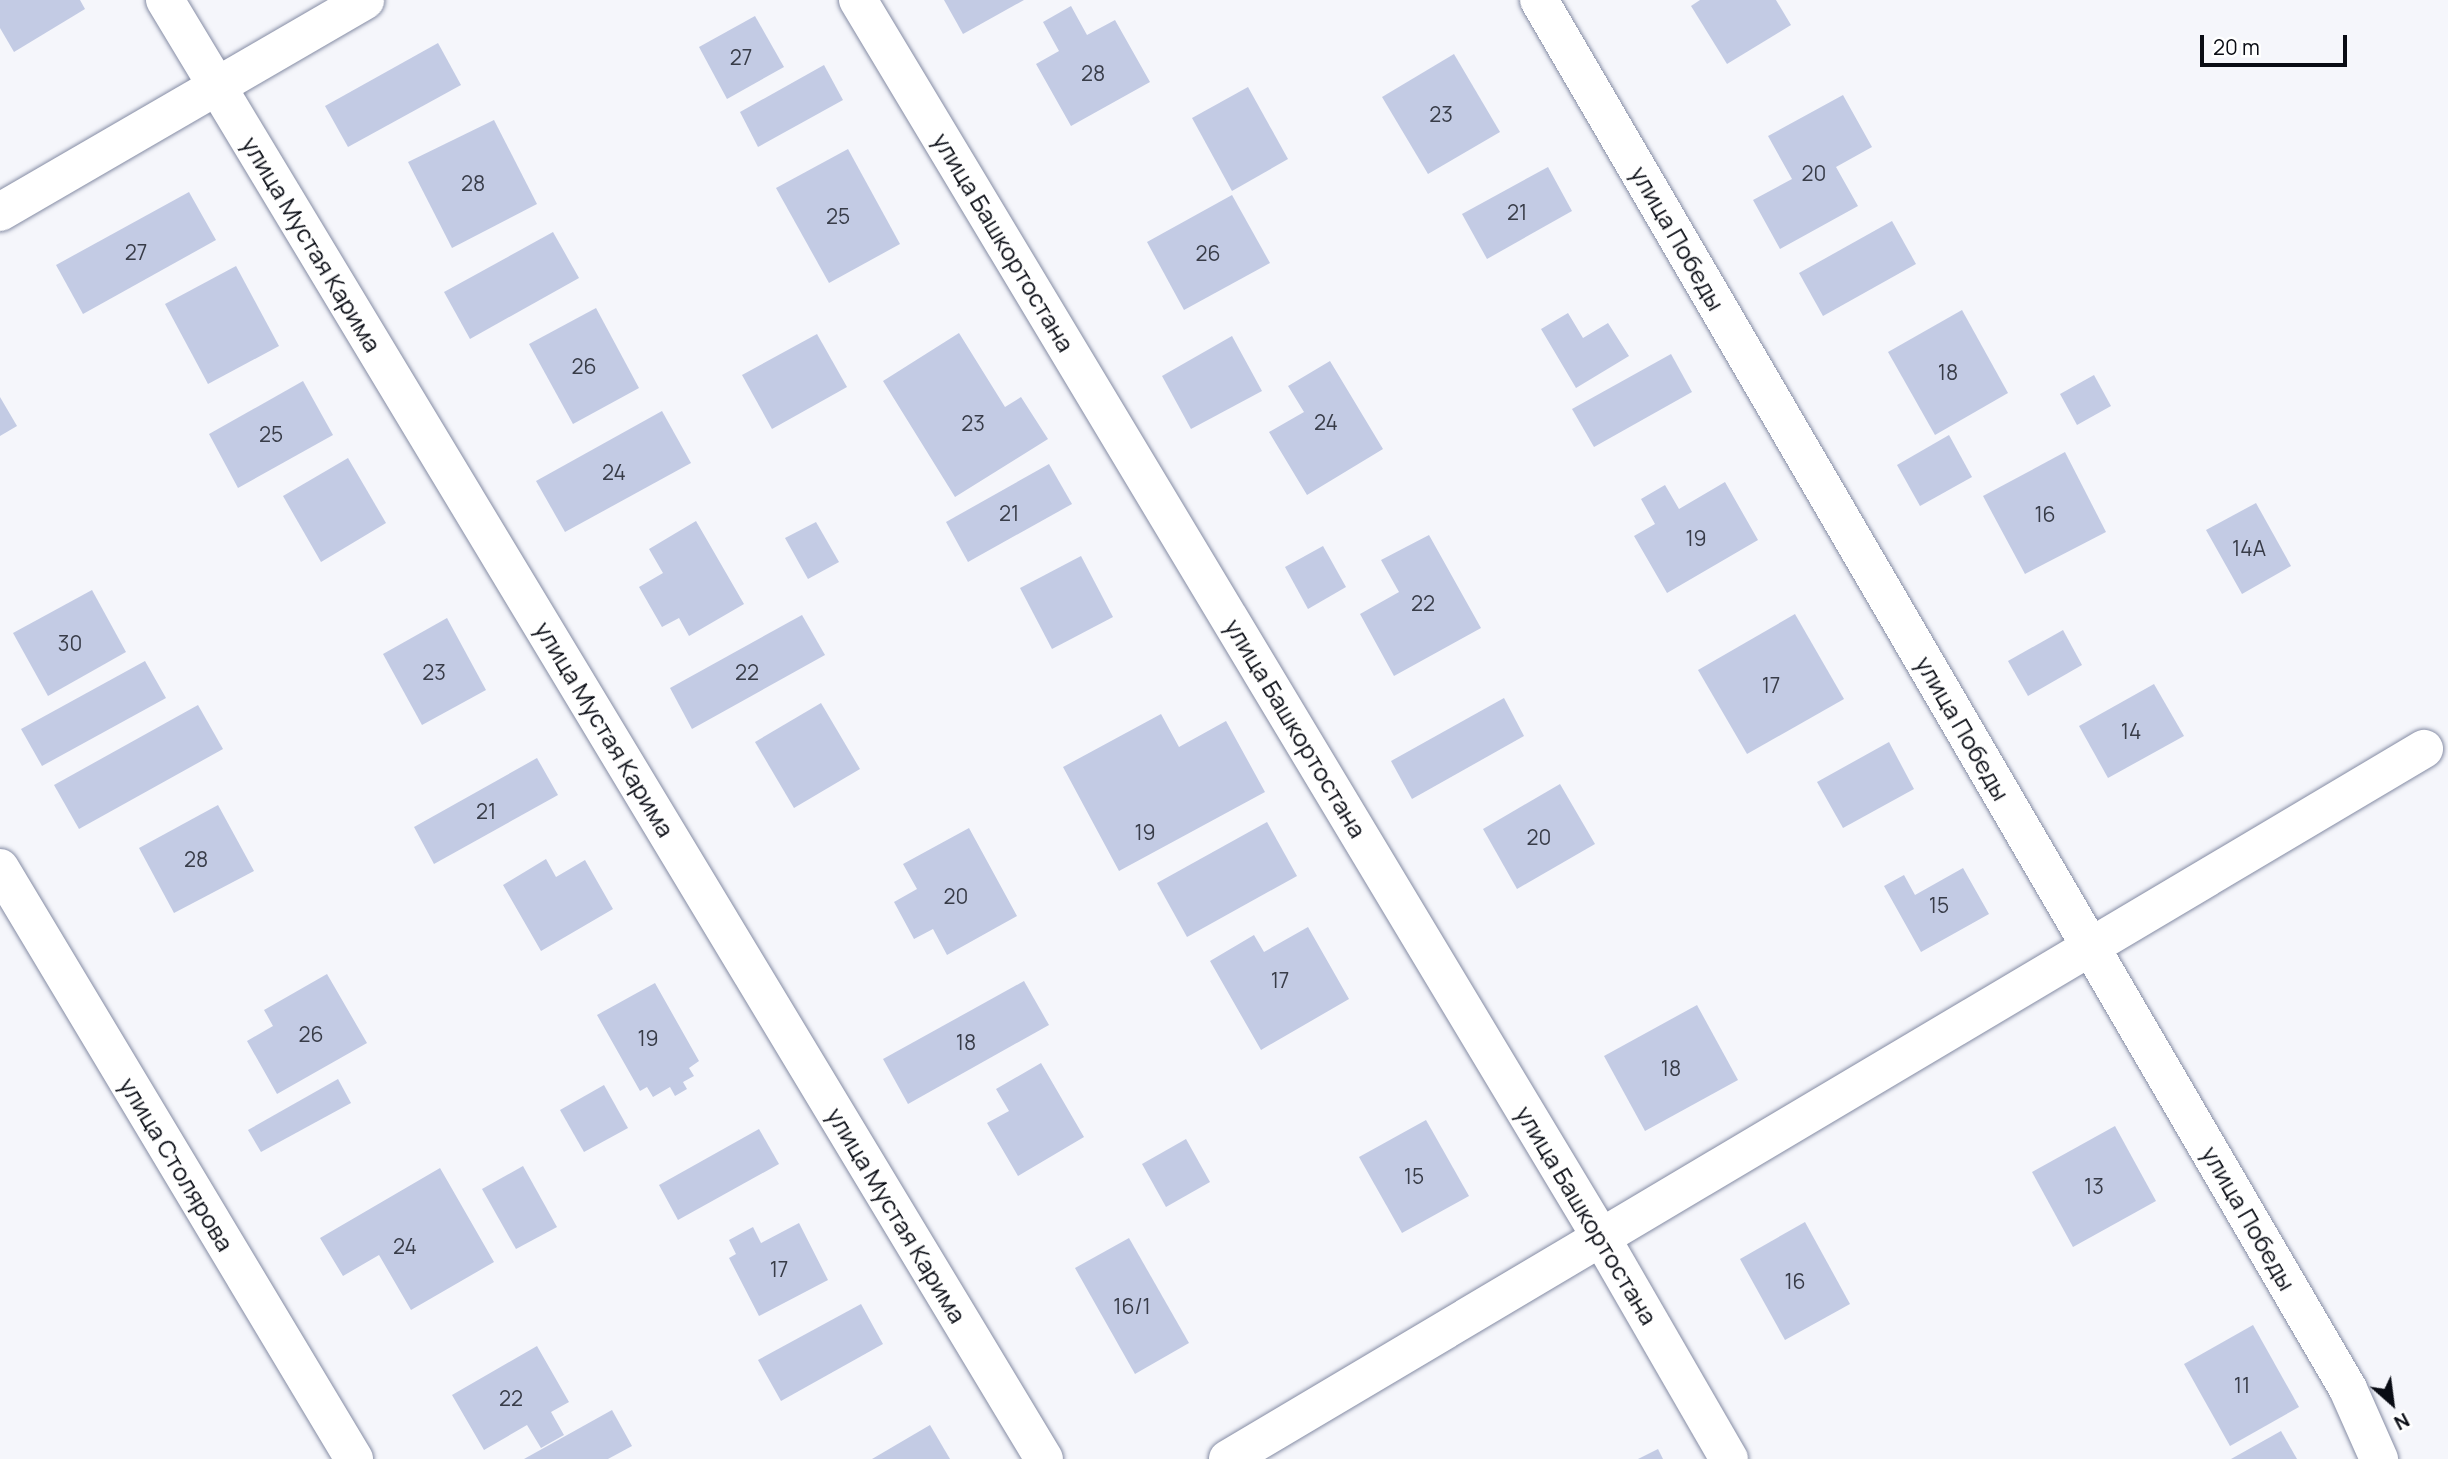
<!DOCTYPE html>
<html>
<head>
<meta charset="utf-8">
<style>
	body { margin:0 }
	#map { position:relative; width:2448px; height:1459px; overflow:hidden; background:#f5f6fb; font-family:Manrope,sans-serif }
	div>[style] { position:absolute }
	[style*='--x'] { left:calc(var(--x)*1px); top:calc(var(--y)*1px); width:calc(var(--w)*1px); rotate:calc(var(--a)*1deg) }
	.building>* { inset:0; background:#c3cbe4 }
	.roads { filter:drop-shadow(0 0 2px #858ca4) drop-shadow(0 0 2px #858ca4) }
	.minor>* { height:38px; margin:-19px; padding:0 19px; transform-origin:19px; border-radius:19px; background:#fff }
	span { translate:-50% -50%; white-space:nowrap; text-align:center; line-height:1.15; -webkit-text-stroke:5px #fff; paint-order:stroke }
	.number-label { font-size:21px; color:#383c48 }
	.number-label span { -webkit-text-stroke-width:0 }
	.street-label { font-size:24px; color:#090c14 }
	.north { position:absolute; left:2357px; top:1368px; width:70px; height:70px; -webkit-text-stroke:5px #fff; paint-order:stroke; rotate:152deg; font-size:19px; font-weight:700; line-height:28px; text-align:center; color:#090c14 }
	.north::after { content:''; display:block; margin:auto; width:24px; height:32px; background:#090c14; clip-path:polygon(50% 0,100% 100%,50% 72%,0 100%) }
	.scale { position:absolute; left:2200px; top:35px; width:147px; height:32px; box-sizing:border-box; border:4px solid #090c14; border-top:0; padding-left:9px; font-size:21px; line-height:24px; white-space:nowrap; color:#090c14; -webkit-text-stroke:5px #fff; paint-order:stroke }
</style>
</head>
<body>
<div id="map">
	<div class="building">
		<i style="clip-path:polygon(0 0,80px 0,85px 9px,14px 52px,0 28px)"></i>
		<i style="clip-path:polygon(944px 0,1024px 0,963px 34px)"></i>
		<i style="clip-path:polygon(1700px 0,1776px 0,1791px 25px,1727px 64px,1691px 6px)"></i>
		<i style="clip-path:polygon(1071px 6px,1087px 35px,1115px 20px,1150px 82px,1071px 126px,1036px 64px,1059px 51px,1043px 22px)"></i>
		<i style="clip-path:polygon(755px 16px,784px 67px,727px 99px,699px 47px)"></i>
		<i style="clip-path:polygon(438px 43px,461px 85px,348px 147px,325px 106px)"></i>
		<i style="clip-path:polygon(1454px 54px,1500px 132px,1428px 174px,1382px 97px)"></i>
		<i style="clip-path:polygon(824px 65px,843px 100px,758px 147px,740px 112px)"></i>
		<i style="clip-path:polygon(1248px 87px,1288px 159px,1232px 191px,1192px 118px)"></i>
		<i style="clip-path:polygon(1843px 95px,1872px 147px,1836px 167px,1858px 206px,1780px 249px,1753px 200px,1792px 179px,1768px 136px)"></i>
		<i style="clip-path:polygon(494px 120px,537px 204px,452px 248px,408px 162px)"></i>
		<i style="clip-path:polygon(848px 149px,900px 244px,829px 283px,776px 188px)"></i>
		<i style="clip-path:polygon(1548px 167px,1572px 211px,1487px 259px,1462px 214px)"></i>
		<i style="clip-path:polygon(189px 192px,216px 240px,83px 314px,56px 265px)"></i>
		<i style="clip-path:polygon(1232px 195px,1270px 263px,1184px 310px,1147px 242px)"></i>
		<i style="clip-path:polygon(1892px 221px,1916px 264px,1823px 316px,1799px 273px)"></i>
		<i style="clip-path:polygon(553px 232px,579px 278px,470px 339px,444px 292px)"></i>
		<i style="clip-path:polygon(236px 266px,279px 346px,208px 384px,165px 304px)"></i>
		<i style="clip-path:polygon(596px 308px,639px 388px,573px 424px,529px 344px)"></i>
		<i style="clip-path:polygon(1962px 310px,2008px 393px,1935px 435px,1888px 352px)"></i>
		<i style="clip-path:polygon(1568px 313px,1583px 338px,1608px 323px,1629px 356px,1576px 388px,1541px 329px)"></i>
		<i style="clip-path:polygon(959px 333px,1005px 407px,1021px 397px,1048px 439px,955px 497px,883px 381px)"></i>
		<i style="clip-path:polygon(817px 334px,847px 387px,772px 429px,742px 375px)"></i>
		<i style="clip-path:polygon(1232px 336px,1262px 391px,1191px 429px,1162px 376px)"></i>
		<i style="clip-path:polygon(1671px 354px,1692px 392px,1594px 447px,1572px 409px)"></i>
		<i style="clip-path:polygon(1330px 361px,1383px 449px,1307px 495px,1269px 432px,1304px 412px,1288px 386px)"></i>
		<i style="clip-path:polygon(2094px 375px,2111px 406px,2077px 425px,2060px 394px)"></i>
		<i style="clip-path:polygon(303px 381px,333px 435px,238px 488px,209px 434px)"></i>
		<i style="clip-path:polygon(0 397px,17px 426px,0 436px)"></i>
		<i style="clip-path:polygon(662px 411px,691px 463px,565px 532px,536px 481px)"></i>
		<i style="clip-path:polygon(1949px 435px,1972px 477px,1920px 506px,1897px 465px)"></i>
		<i style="clip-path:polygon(2065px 452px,2106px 532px,2025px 574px,1983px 496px)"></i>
		<i style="clip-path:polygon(348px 458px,386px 523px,321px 562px,283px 496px)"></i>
		<i style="clip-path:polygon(1049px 464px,1072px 504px,968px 562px,946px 522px)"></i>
		<i style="clip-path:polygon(1725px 482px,1758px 540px,1667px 593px,1634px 536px,1655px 524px,1641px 499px,1665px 485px,1679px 509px)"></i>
		<i style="clip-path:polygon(2256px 503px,2291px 566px,2242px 594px,2206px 530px)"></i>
		<i style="clip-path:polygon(696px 521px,744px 604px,689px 636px,679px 618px,662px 627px,639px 587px,663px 573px,649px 549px)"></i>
		<i style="clip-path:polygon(816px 522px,839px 562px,808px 579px,785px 538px)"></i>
		<i style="clip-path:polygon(1429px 535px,1481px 628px,1394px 676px,1360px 614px,1399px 592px,1381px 560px)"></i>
		<i style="clip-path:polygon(1323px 546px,1346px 587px,1308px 609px,1285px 567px)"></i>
		<i style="clip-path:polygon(1081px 556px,1113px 617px,1052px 649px,1020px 588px)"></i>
		<i style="clip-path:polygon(92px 590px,126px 652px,48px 696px,13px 633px)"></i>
		<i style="clip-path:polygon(1795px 614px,1844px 699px,1747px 754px,1698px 670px)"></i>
		<i style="clip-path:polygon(802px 615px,825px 655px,692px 729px,670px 688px)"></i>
		<i style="clip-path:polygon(447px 618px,486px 690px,422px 725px,383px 654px)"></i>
		<i style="clip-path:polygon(2063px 630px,2082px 665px,2028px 696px,2008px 661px)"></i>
		<i style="clip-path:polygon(145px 661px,166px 698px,42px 766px,21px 729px)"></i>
		<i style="clip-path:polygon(2154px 684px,2184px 736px,2108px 778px,2079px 726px)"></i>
		<i style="clip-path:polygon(1504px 698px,1524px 736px,1412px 799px,1391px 761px)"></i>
		<i style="clip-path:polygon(821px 703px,860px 769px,794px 808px,755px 742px)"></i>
		<i style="clip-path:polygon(198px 705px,223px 749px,79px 829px,54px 785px)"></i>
		<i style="clip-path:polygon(1161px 714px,1179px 747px,1226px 721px,1265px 792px,1119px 871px,1063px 767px)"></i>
		<i style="clip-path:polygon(1889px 742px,1914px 789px,1843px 828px,1817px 782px)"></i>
		<i style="clip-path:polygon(537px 758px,558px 795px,434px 864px,414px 827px)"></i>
		<i style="clip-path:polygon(1560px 784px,1595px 844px,1517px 889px,1483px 829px)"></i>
		<i style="clip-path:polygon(218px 805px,254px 871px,174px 913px,139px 848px)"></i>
		<i style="clip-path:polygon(1267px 822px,1297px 876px,1187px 937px,1157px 883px)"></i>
		<i style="clip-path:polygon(969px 828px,1017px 916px,947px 955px,933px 929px,914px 939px,894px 902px,917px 889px,903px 864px)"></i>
		<i style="clip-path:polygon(546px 859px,556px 877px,585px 860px,613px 909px,541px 951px,503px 885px)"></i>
		<i style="clip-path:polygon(1963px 868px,1989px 914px,1921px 952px,1884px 886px,1904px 875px,1915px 895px)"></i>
		<i style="clip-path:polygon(1308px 927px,1349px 999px,1261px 1050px,1210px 961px,1254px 935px,1264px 952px)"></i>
		<i style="clip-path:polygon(327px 974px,367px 1043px,277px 1094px,247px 1041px,273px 1026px,264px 1010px)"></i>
		<i style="clip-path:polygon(1024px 981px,1049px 1025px,908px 1104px,883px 1059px)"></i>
		<i style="clip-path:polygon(655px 983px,699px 1061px,689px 1068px,694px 1076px,683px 1082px,687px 1089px,675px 1096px,670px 1087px,653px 1097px,647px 1087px,640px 1091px,597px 1015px)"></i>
		<i style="clip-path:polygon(1697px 1005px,1738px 1080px,1645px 1131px,1604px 1056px)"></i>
		<i style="clip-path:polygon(1041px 1063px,1084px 1137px,1018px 1176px,987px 1123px,1009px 1111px,996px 1089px)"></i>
		<i style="clip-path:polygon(338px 1079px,351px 1103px,261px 1152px,248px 1130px)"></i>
		<i style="clip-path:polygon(604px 1085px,628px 1128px,584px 1152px,560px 1110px)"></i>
		<i style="clip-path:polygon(1426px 1120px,1469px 1196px,1402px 1233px,1359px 1157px)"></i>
		<i style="clip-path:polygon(2115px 1126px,2156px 1201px,2073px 1247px,2032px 1172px)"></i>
		<i style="clip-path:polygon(759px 1129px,779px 1164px,678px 1220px,659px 1185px)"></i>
		<i style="clip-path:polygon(1186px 1139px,1210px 1182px,1166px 1207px,1142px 1164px)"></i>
		<i style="clip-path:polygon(523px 1166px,557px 1227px,516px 1249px,482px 1189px)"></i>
		<i style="clip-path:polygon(440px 1168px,494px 1262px,411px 1310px,379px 1255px,343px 1276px,320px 1238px)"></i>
		<i style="clip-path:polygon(1805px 1222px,1850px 1304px,1785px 1340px,1740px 1259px)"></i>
		<i style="clip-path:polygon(799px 1223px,828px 1280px,759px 1316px,729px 1258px,736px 1254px,729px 1240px,753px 1227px,761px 1243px)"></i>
		<i style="clip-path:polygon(1129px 1238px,1189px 1343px,1135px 1374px,1075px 1268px)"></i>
		<i style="clip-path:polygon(861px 1304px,883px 1344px,781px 1401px,758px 1360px)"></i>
		<i style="clip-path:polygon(2253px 1325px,2299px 1407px,2230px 1446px,2184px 1364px)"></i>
		<i style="clip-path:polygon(537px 1346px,569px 1402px,551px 1412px,564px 1435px,541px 1448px,527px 1425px,484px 1450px,452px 1395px)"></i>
		<i style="clip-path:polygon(612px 1410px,632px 1446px,608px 1459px,524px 1459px)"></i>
		<i style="clip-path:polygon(930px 1425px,950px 1459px,872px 1459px)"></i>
		<i style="clip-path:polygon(2281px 1431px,2297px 1459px,2231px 1459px)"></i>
		<i style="clip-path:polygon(1658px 1449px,1663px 1459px,1638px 1459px)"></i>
	</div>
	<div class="roads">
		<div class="minor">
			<i style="--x:165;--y:0;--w:1703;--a:58.93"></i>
			<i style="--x:858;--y:0;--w:1445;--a:59.02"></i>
			<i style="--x:1602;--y:1239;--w:254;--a:60"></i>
			<i style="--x:1539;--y:0;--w:1607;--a:59.78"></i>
			<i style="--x:2348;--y:1389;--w:77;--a:66.1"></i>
			<i style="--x:0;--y:212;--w:422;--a:-30.1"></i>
			<i style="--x:0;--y:868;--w:689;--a:59.08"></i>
			<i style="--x:1228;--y:1459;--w:1391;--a:-30.7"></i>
		</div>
	</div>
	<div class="number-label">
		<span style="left:741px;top:57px">27</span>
		<span style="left:1093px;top:73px">28</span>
		<span style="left:1441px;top:114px">23</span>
		<span style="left:1814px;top:173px">20</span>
		<span style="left:473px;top:183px">28</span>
		<span style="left:1517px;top:212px">21</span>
		<span style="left:838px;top:216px">25</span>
		<span style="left:136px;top:252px">27</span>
		<span style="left:1208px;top:253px">26</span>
		<span style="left:584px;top:366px">26</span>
		<span style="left:1948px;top:372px">18</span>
		<span style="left:1326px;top:422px">24</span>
		<span style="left:973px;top:423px">23</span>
		<span style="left:271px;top:434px">25</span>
		<span style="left:614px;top:472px">24</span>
		<span style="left:1009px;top:513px">21</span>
		<span style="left:2045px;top:514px">16</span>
		<span style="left:1696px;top:538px">19</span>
		<span style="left:2249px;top:548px">14А</span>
		<span style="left:1423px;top:603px">22</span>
		<span style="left:70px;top:643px">30</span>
		<span style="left:434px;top:672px">23</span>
		<span style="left:747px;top:672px">22</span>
		<span style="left:1771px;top:685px">17</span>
		<span style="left:2131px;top:731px">14</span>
		<span style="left:486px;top:811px">21</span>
		<span style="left:1145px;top:832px">19</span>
		<span style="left:1539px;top:837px">20</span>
		<span style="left:196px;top:859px">28</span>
		<span style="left:956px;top:896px">20</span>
		<span style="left:1939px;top:905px">15</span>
		<span style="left:1280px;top:980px">17</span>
		<span style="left:311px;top:1034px">26</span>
		<span style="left:648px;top:1038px">19</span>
		<span style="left:966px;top:1042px">18</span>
		<span style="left:1671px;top:1068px">18</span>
		<span style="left:1414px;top:1176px">15</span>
		<span style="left:2094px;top:1186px">13</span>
		<span style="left:405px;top:1246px">24</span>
		<span style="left:779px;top:1269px">17</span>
		<span style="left:1795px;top:1281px">16</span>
		<span style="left:1132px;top:1306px">16/1</span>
		<span style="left:2242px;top:1385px">11</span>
		<span style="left:511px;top:1398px">22</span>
	</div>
	<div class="street-label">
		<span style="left:1678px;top:238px;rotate:60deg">улица Победы</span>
		<span style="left:1004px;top:242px;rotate:59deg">улица Башкортостана</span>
		<span style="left:312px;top:244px;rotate:59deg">улица Мустая Карима</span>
		<span style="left:1296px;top:728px;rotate:59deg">улица Башкортостана</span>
		<span style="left:1963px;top:728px;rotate:60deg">улица Победы</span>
		<span style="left:605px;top:729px;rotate:59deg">улица Мустая Карима</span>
		<span style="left:177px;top:1164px;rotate:59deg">улица Столярова</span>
		<span style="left:897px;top:1215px;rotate:59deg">улица Мустая Карима</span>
		<span style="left:1587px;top:1215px;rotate:59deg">улица Башкортостана</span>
		<span style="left:2249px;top:1218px;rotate:60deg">улица Победы</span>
	</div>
	<div class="north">N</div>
	<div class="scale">20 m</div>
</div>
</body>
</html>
